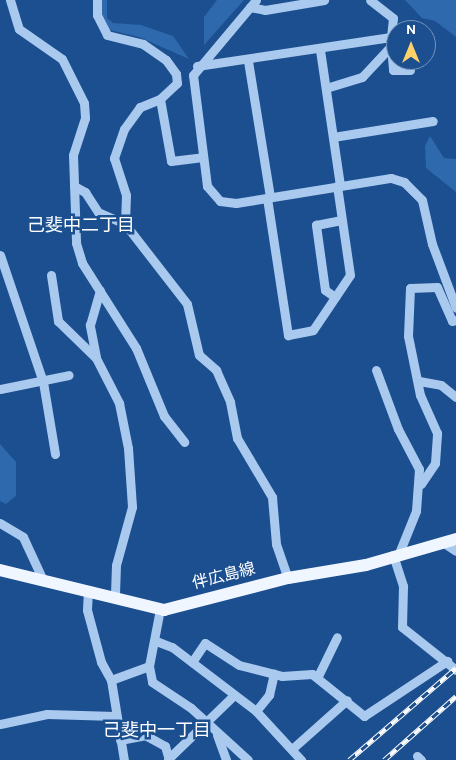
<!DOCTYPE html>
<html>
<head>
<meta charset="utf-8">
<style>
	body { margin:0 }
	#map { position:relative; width:456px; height:760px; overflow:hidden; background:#1b4f8f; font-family:Overpass,"Noto Sans JP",sans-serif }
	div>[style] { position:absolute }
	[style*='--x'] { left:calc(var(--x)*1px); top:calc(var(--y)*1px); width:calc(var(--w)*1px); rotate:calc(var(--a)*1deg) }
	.green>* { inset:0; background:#2e69ad }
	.minor>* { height:9px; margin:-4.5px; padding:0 4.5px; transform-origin:4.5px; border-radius:4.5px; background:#a9c9ee }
	.major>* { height:12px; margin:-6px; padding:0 6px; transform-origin:6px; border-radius:6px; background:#f0f6ff }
	.rail>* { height:4.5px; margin-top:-2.25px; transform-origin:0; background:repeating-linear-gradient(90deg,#1b4f8f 0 8px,#fff 0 16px); box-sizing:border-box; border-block:1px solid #fff }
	span { translate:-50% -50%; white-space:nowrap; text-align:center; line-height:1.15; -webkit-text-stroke:5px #1b4f8f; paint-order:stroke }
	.street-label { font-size:16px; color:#fff }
	.neighbourhood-label { font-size:18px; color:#fff }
	.north { position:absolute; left:386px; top:20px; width:50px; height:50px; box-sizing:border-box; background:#1b4f8f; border:1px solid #7695bc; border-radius:50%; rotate:0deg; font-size:14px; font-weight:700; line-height:20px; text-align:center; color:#fff }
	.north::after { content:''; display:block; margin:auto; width:18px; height:22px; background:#ffd166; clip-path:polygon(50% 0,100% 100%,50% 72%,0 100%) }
</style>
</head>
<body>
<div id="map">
	<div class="green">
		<i style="clip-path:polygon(101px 0,107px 0,107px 18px,113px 23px,141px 25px,173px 36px,189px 59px,139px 37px,106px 29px,100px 18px)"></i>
		<i style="clip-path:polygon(217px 0,244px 0,204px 45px,204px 17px)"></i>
		<i style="clip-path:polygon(405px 0,456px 0,456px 37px,435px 21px,422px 18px)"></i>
		<i style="clip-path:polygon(430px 136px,444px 158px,456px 159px,456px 192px,426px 168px,425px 146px)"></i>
		<i style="clip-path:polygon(0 444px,16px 462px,16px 496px,6px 504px,0 501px)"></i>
	</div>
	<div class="minor">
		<i style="--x:10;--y:0;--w:30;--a:73"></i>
		<i style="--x:19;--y:29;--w:52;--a:34.9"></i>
		<i style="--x:62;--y:59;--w:49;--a:63.4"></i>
		<i style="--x:84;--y:103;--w:15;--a:86"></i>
		<i style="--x:85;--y:118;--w:39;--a:108"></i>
		<i style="--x:73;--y:155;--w:88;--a:88"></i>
		<i style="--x:76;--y:243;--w:21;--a:73"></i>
		<i style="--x:82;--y:263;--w:101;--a:57.6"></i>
		<i style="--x:136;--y:348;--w:74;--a:67.6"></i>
		<i style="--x:164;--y:416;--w:33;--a:52"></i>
		<i style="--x:97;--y:0;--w:15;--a:90"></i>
		<i style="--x:97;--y:15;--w:22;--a:63"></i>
		<i style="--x:107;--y:35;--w:37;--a:14"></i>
		<i style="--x:143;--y:44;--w:28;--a:35"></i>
		<i style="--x:166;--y:60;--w:17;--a:54"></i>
		<i style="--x:176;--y:74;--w:9;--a:84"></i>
		<i style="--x:177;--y:83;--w:23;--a:137"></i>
		<i style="--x:160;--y:99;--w:22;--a:158"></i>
		<i style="--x:140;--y:107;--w:27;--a:126"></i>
		<i style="--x:124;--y:129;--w:31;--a:109"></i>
		<i style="--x:114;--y:158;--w:39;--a:72"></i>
		<i style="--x:126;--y:195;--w:29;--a:92"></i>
		<i style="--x:256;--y:0;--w:98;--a:130"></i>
		<i style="--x:193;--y:75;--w:112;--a:82.8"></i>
		<i style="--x:207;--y:186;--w:20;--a:49"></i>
		<i style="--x:220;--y:201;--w:16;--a:7"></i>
		<i style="--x:236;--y:203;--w:157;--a:-9.2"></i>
		<i style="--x:391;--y:178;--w:14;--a:17"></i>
		<i style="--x:404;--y:182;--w:25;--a:45"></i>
		<i style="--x:422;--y:200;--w:45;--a:77.2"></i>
		<i style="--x:432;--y:244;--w:68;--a:69.4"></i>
		<i style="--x:250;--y:7;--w:15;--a:11"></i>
		<i style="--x:265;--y:10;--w:60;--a:-9.6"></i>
		<i style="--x:391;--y:46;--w:24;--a:85"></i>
		<i style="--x:393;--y:70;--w:17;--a:0"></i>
		<i style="--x:320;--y:50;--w:137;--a:81.6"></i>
		<i style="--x:248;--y:61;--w:138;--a:80.8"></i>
		<i style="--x:197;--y:66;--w:196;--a:-8.5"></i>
		<i style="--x:391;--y:37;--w:19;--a:-84"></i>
		<i style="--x:393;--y:18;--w:29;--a:-142"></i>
		<i style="--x:326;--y:88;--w:38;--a:-17"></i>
		<i style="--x:362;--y:77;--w:42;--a:-46.9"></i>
		<i style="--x:391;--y:46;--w:9;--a:-90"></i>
		<i style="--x:160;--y:99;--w:63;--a:79.9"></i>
		<i style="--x:171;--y:161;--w:32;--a:-7"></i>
		<i style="--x:333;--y:137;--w:101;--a:-9.1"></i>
		<i style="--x:74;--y:186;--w:13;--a:29"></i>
		<i style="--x:85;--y:192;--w:24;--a:57"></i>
		<i style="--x:98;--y:212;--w:30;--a:24"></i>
		<i style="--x:125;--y:224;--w:101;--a:52.2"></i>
		<i style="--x:187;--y:304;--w:52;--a:76.8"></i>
		<i style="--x:199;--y:355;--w:23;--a:41"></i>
		<i style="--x:216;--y:370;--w:35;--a:66"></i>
		<i style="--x:230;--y:402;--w:37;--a:79"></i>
		<i style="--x:237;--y:438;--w:69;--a:59.3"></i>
		<i style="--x:272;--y:497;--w:47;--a:85.1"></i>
		<i style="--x:276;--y:544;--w:36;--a:71"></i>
		<i style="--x:267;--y:198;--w:139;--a:81.3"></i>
		<i style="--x:288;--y:335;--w:25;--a:-11"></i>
		<i style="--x:313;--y:330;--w:66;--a:-56.1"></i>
		<i style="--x:350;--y:275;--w:90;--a:-98.3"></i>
		<i style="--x:0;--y:255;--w:134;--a:71.3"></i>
		<i style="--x:43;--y:382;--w:73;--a:80.5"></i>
		<i style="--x:51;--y:275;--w:47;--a:81.3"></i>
		<i style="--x:58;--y:321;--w:53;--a:44.2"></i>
		<i style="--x:96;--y:358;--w:51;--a:62.9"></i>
		<i style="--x:119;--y:403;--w:46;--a:78.7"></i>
		<i style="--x:128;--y:448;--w:59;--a:86.1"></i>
		<i style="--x:132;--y:507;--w:60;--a:105.4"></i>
		<i style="--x:116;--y:565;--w:32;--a:92"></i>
		<i style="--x:335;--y:297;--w:12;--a:-145"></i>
		<i style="--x:325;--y:290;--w:66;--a:-97.9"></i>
		<i style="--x:316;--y:225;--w:26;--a:-11"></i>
		<i style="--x:96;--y:357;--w:33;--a:-101"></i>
		<i style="--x:90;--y:325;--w:36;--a:-74"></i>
		<i style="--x:376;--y:370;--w:63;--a:69.6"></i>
		<i style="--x:398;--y:429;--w:45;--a:62.3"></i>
		<i style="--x:419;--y:469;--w:42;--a:94.1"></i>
		<i style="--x:416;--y:511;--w:45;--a:112"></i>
		<i style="--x:419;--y:381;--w:22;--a:10"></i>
		<i style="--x:441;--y:385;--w:19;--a:39"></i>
		<i style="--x:0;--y:389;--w:70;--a:-11.5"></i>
		<i style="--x:421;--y:484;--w:25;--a:-56"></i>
		<i style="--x:435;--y:463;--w:30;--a:-86"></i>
		<i style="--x:437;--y:433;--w:42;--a:-114.1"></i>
		<i style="--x:420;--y:395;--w:60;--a:-101.5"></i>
		<i style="--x:408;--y:336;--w:48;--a:-87.6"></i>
		<i style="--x:410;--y:288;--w:27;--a:-2"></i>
		<i style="--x:437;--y:287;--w:37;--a:66"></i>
		<i style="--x:452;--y:321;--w:4;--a:-14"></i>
		<i style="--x:0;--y:523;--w:27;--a:31"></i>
		<i style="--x:23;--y:537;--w:45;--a:65.1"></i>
		<i style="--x:444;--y:543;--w:14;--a:34"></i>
		<i style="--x:393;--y:555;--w:33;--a:72"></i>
		<i style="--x:403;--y:586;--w:41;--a:91.4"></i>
		<i style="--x:402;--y:627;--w:69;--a:38.5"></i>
		<i style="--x:88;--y:590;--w:20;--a:93"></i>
		<i style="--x:87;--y:610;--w:54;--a:74.9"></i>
		<i style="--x:101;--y:662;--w:21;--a:61"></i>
		<i style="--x:111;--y:680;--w:81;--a:80.8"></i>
		<i style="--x:160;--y:609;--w:58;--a:100.9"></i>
		<i style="--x:149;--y:666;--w:16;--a:79"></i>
		<i style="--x:152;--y:682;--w:47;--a:33.7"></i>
		<i style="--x:191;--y:708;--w:77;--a:42.4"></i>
		<i style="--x:156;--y:641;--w:17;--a:21"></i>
		<i style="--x:172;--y:647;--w:106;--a:37.3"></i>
		<i style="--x:256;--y:711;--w:67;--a:47.4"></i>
		<i style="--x:192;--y:662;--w:23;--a:-56"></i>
		<i style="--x:205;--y:643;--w:40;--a:32.9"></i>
		<i style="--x:239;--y:665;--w:44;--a:14.3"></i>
		<i style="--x:282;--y:676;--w:30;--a:-4"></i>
		<i style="--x:312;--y:674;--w:67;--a:38.9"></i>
		<i style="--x:364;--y:716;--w:100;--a:-33.5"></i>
		<i style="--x:318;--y:676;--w:43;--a:-64"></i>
		<i style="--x:111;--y:680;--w:40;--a:-20.2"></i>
		<i style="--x:256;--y:711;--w:21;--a:-51"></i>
		<i style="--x:269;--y:695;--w:22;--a:-77"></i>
		<i style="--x:0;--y:724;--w:48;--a:-12"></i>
		<i style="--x:47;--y:714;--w:68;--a:1.7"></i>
		<i style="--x:217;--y:735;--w:27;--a:70"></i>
		<i style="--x:120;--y:740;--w:25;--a:-11"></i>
		<i style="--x:145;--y:735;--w:23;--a:29"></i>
		<i style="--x:165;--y:746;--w:15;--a:74"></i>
		<i style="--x:293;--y:748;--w:72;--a:-41.6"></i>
		<i style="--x:417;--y:756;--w:6;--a:45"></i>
		<i style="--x:168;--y:759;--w:92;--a:-44.1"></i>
	</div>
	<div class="major">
		<i style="--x:0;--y:570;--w:169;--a:13.7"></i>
		<i style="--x:164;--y:610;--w:128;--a:-14.5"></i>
		<i style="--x:288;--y:578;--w:79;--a:-9.5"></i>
		<i style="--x:366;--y:565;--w:94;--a:-16.1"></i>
	</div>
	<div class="rail">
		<i style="--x:349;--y:760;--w:141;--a:-40.7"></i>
		<i style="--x:384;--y:760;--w:96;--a:-41.6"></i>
	</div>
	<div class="street-label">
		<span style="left:224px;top:577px;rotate:-14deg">伴広島線</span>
	</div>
	<div class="neighbourhood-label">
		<span style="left:81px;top:227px">己斐中二丁目</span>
		<span style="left:157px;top:732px">己斐中一丁目</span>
	</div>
	<div class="north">N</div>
</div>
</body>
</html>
